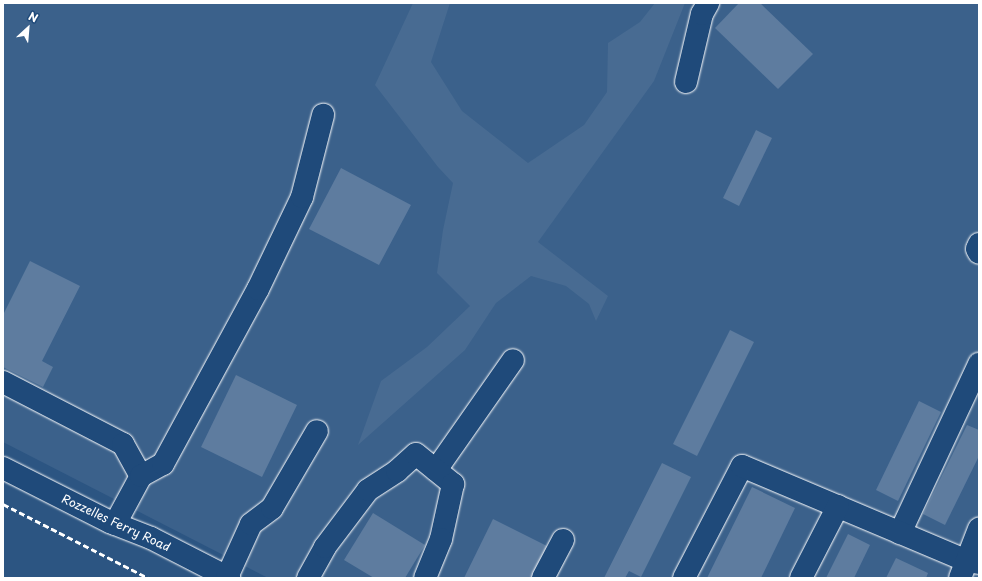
<!DOCTYPE html>
<html>
<head>
<meta charset="utf-8">
<style>
	body { margin:0 }
	#map { position:relative; width:982px; height:581px; overflow:hidden; background:#2c5582; font-family:"Playpen Sans",sans-serif }
	div>[style] { position:absolute }
	[style*='--x'] { left:calc(var(--x)*1px); top:calc(var(--y)*1px); width:calc(var(--w)*1px); rotate:calc(var(--a)*1deg) }
	.built>* { inset:0; background:#3b618b }
	.green>* { inset:0; background:#486b92 }
	.building>* { inset:0; background:#5e7c9f }
	.roads { filter:drop-shadow(0 0 1px #fff) drop-shadow(0 0 1px #fff) }
	.minor>* { height:22px; margin:-11px; padding:0 11px; transform-origin:11px; border-radius:11px; background:#1f4a7a }
	.rail>* { height:3px; margin-top:-1.5px; transform-origin:0; background:repeating-linear-gradient(90deg,#fff 0 6px,transparent 0 9px) }
	span { translate:-50% -50%; white-space:nowrap; text-align:center; line-height:1.15; -webkit-text-stroke:3.5px #1f4a7a; paint-order:stroke }
	.street-label { font-size:12px; color:#fff }
	.frame { position:absolute; inset:0; border:4px solid #fff; pointer-events:none }
	.north { position:absolute; left:8px; top:8px; width:40px; height:40px; -webkit-text-stroke:3px #1f4a7a; paint-order:stroke; rotate:26deg; font-size:11px; font-weight:700; line-height:16px; text-align:center; color:#fff }
	.north::after { content:''; display:block; margin:auto; width:14px; height:18px; background:#fff; clip-path:polygon(50% 0,100% 100%,50% 72%,0 100%) }
</style>
</head>
<body>
<div id="map">
	<div class="built">
		<i style="clip-path:polygon(3px 3px,979px 3px,979px 578px,268px 578px,3px 442px)"></i>
	</div>
	<div class="green">
		<i style="clip-path:polygon(413px 3px,450px 3px,431px 62px,462px 111px,528px 163px,584px 125px,607px 92px,608px 43px,640px 22px,655px 3px,685px 3px,654px 81px,538px 242px,608px 296px,596px 321px,589px 304px,566px 286px,531px 276px,496px 303px,465px 350px,358px 445px,381px 381px,427px 347px,470px 306px,437px 273px,443px 230px,453px 183px,438px 167px,375px 85px)"></i>
	</div>
	<div class="building">
		<i style="clip-path:polygon(739px 3px,760px 3px,813px 54px,778px 89px,715px 28px)"></i>
		<i style="clip-path:polygon(756px 130px,772px 138px,739px 206px,723px 198px)"></i>
		<i style="clip-path:polygon(341px 168px,411px 205px,379px 265px,309px 229px)"></i>
		<i style="clip-path:polygon(30px 261px,80px 286px,42px 361px,53px 367px,43px 387px,3px 367px,3px 315px)"></i>
		<i style="clip-path:polygon(730px 330px,754px 342px,697px 456px,673px 444px)"></i>
		<i style="clip-path:polygon(236px 375px,297px 405px,262px 477px,201px 447px)"></i>
		<i style="clip-path:polygon(919px 401px,941px 412px,898px 501px,876px 490px)"></i>
		<i style="clip-path:polygon(967px 425px,979px 430px,979px 456px,945px 525px,923px 514px)"></i>
		<i style="clip-path:polygon(662px 463px,691px 477px,641px 577px,629px 571px,625px 578px,604px 578px)"></i>
		<i style="clip-path:polygon(752px 487px,795px 508px,761px 578px,707px 578px)"></i>
		<i style="clip-path:polygon(373px 513px,425px 545px,405px 578px,374px 578px,344px 560px)"></i>
		<i style="clip-path:polygon(493px 519px,551px 548px,536px 578px,464px 578px)"></i>
		<i style="clip-path:polygon(848px 534px,870px 545px,854px 578px,826px 578px)"></i>
		<i style="clip-path:polygon(896px 558px,928px 573px,926px 578px,886px 578px)"></i>
	</div>
	<div class="roads">
		<div class="minor">
			<i style="--x:686;--y:82;--w:70;--a:-76.8"></i>
			<i style="--x:702;--y:14;--w:13;--a:-61"></i>
			<i style="--x:979;--y:244;--w:5;--a:112"></i>
			<i style="--x:977;--y:249;--w:4;--a:63"></i>
			<i style="--x:3;--y:382;--w:135;--a:27.3"></i>
			<i style="--x:123;--y:444;--w:37;--a:61"></i>
			<i style="--x:3;--y:468;--w:120;--a:26.8"></i>
			<i style="--x:110;--y:522;--w:44;--a:21.3"></i>
			<i style="--x:151;--y:538;--w:88;--a:27.1"></i>
			<i style="--x:436;--y:470;--w:134;--a:-55"></i>
			<i style="--x:115;--y:524;--w:55;--a:-61.6"></i>
			<i style="--x:141;--y:476;--w:25;--a:-29"></i>
			<i style="--x:163;--y:464;--w:199;--a:-61.5"></i>
			<i style="--x:258;--y:289;--w:102;--a:-64.4"></i>
			<i style="--x:302;--y:197;--w:85;--a:-75.6"></i>
			<i style="--x:900;--y:533;--w:187;--a:-64.9"></i>
			<i style="--x:227;--y:577;--w:58;--a:-65.6"></i>
			<i style="--x:251;--y:524;--w:26;--a:-37"></i>
			<i style="--x:272;--y:508;--w:89;--a:-59.7"></i>
			<i style="--x:308;--y:578;--w:35;--a:-61"></i>
			<i style="--x:325;--y:547;--w:71;--a:-53"></i>
			<i style="--x:368;--y:490;--w:35;--a:-33"></i>
			<i style="--x:397;--y:471;--w:25;--a:-42"></i>
			<i style="--x:416;--y:454;--w:48;--a:39"></i>
			<i style="--x:453;--y:484;--w:56;--a:102.3"></i>
			<i style="--x:441;--y:539;--w:42;--a:112.3"></i>
			<i style="--x:543;--y:578;--w:43;--a:-62.2"></i>
			<i style="--x:684;--y:578;--w:126;--a:-62.6"></i>
			<i style="--x:742;--y:466;--w:244;--a:22.9"></i>
			<i style="--x:967;--y:561;--w:12;--a:9"></i>
			<i style="--x:801;--y:578;--w:81;--a:-62.8"></i>
			<i style="--x:960;--y:578;--w:53;--a:-68.8"></i>
		</div>
	</div>
	<div class="rail">
		<i style="--x:3;--y:504;--w:163;--a:27"></i>
	</div>
	<div class="street-label">
		<span style="left:116px;top:523px;rotate:25deg">Rozzelles Ferry Road</span>
	</div>
	<div class="frame"></div>
	<div class="north">N</div>
</div>
</body>
</html>
